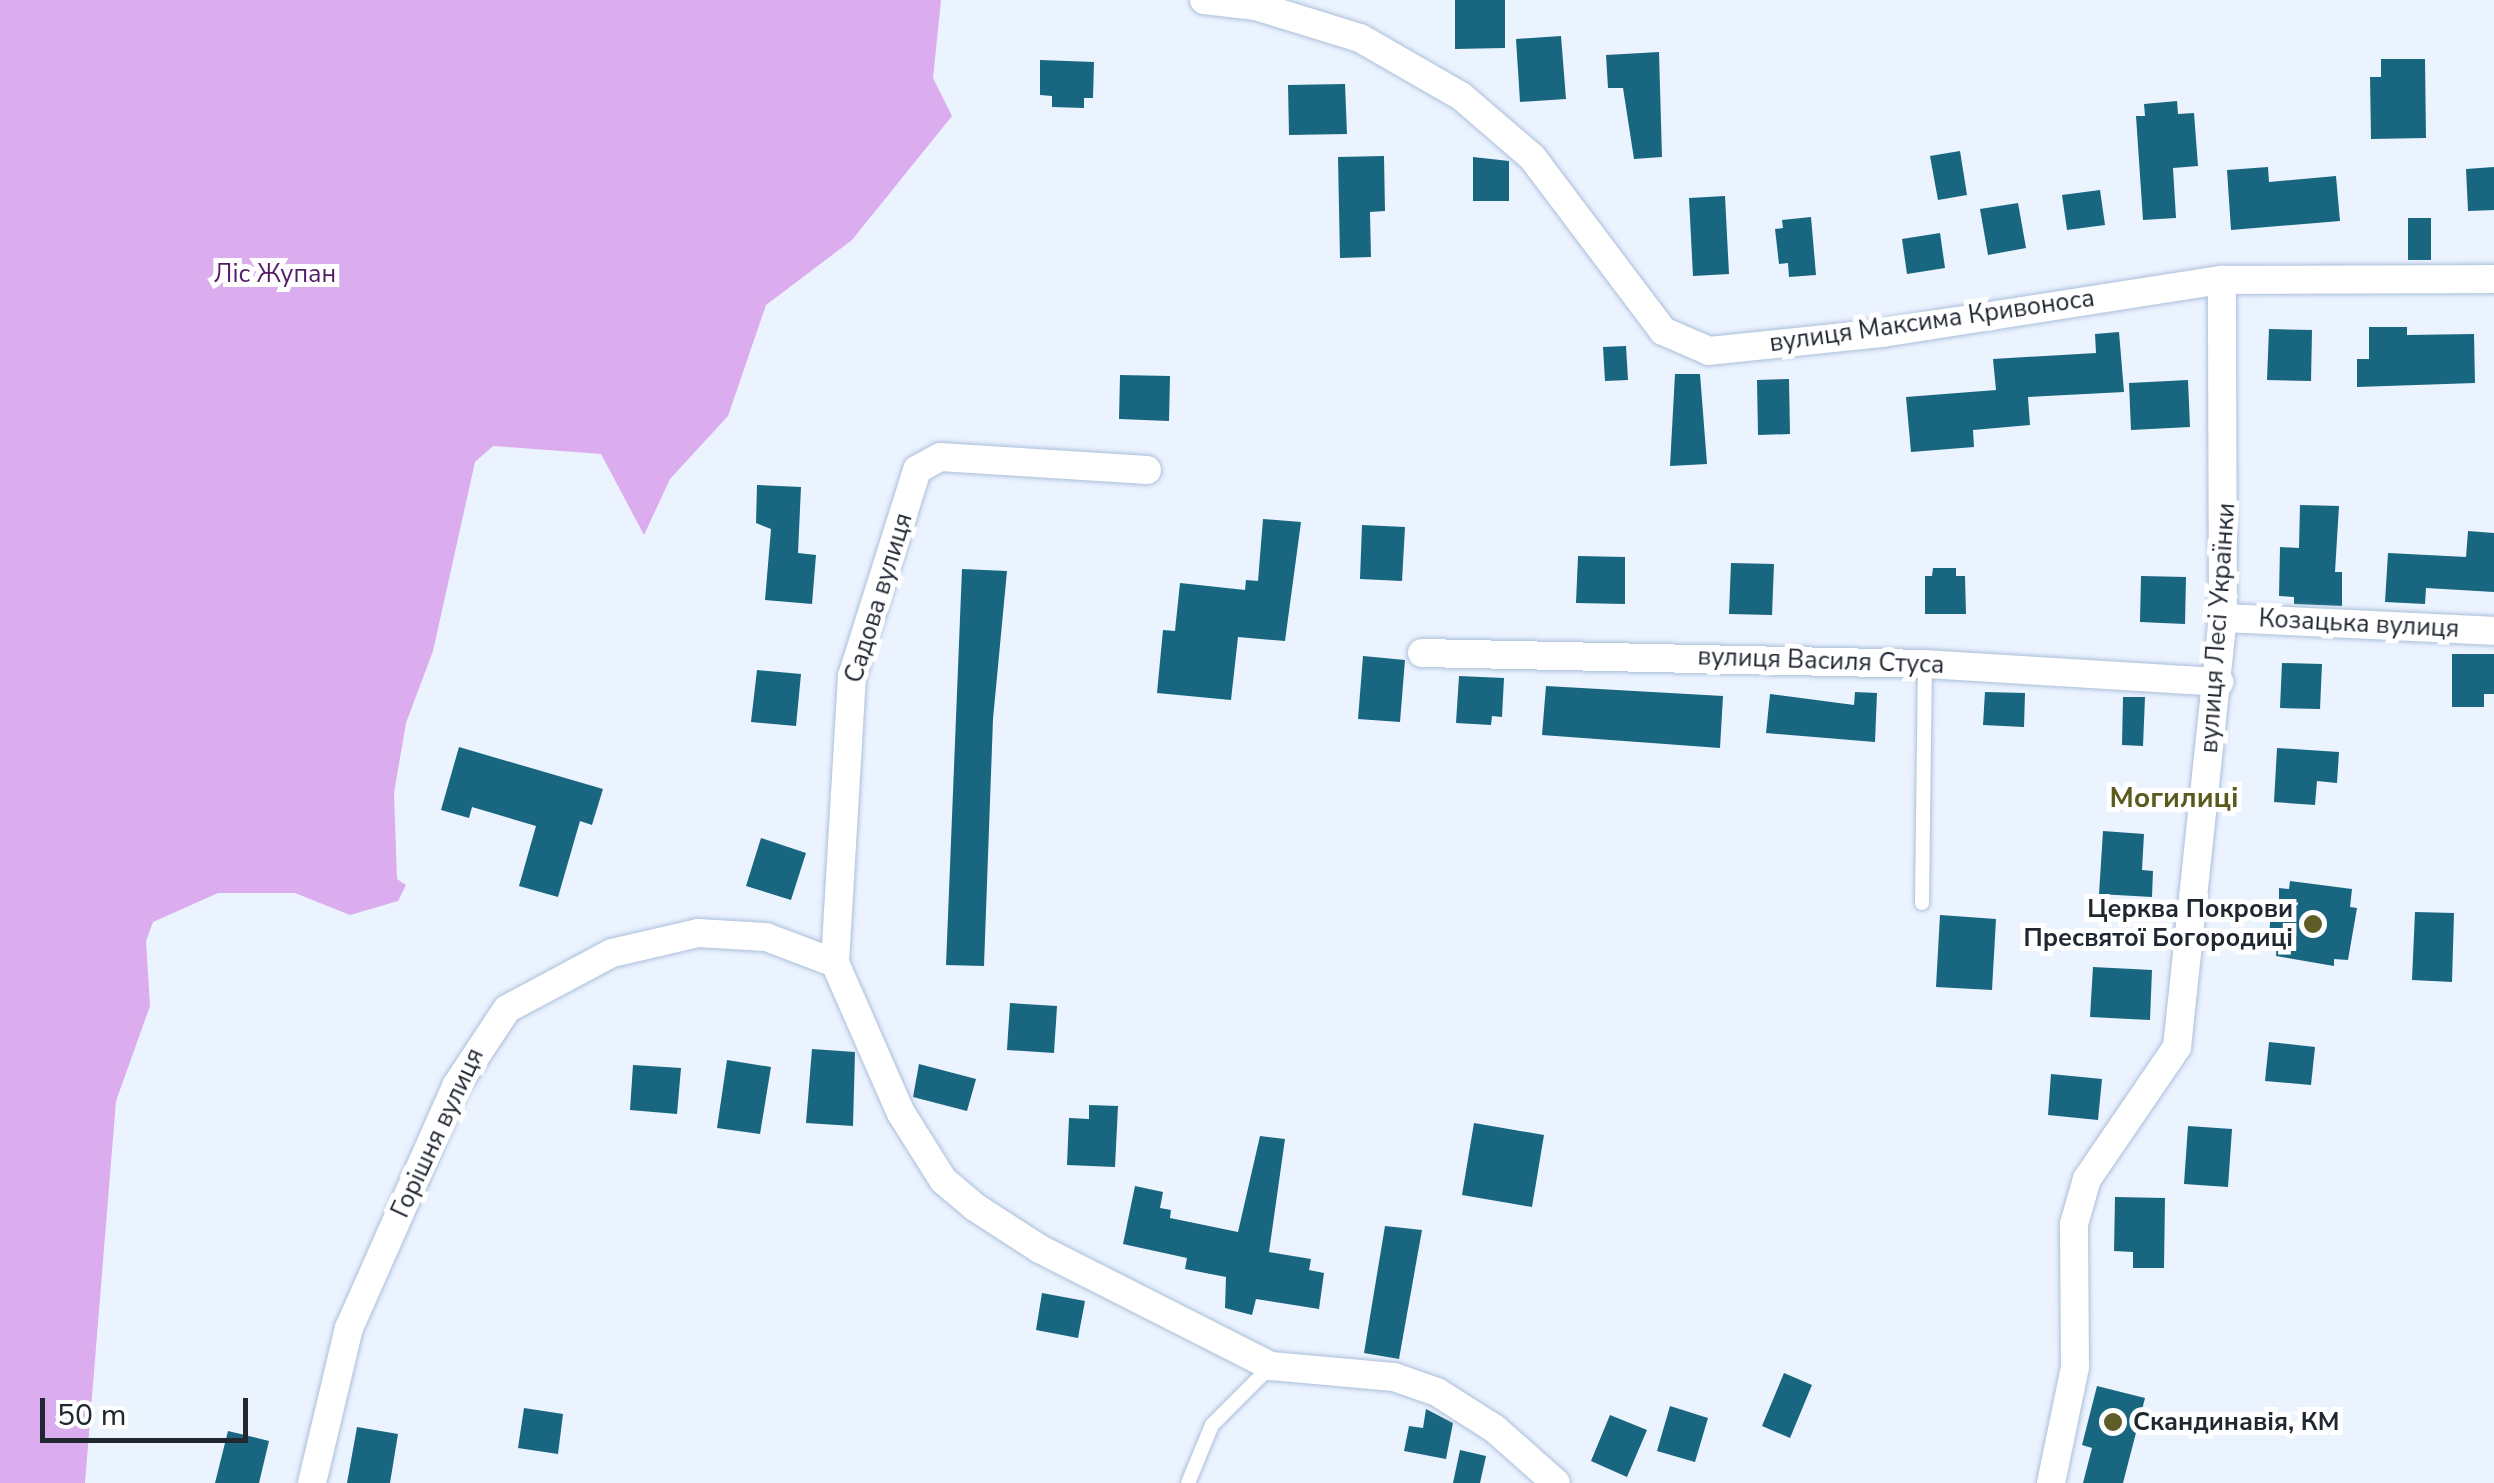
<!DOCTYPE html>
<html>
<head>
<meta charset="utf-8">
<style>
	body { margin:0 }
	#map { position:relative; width:2494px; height:1483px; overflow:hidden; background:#ebf3ff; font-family:"Nunito Sans",sans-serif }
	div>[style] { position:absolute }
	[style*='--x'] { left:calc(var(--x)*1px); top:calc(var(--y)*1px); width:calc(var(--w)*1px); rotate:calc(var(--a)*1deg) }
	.forest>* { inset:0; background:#dbacee }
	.building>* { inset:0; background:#196680 }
	.roads { filter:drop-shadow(0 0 2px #abbfd9) drop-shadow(0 0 2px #abbfd9) }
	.lane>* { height:14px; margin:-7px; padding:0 7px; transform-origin:7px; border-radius:7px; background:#fff }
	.street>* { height:28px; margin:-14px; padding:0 14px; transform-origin:14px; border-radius:14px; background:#fff }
	.dots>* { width:28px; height:28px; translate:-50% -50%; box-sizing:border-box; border:5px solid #fff; border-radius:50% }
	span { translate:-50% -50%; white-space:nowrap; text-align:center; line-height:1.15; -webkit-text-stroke:10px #fff; paint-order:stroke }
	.park-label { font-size:25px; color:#541b67 }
	.street-label { font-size:25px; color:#202731 }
	.poi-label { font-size:25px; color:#202731; font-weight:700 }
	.right { translate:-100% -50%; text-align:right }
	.left { translate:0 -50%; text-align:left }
	.neighbourhood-label { font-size:28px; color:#5c591d; font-weight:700 }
	.scale { position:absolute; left:40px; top:1398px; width:208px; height:45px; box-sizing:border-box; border:5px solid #202731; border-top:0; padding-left:12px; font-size:30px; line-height:35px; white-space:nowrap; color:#202731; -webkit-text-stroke:8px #fff; paint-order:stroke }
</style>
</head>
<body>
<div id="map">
	<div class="forest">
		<i style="clip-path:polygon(0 0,941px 0,933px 78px,952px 116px,852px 240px,766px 305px,728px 416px,670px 479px,644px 535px,601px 454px,493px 446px,475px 462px,433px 651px,406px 723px,394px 793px,397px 879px,406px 885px,398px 901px,350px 915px,295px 893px,218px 893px,153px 922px,146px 941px,150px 1006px,116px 1101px,85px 1483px,0 1483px)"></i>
	</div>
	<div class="building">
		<i style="clip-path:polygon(1455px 0,1505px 0,1505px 48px,1455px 49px)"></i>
		<i style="clip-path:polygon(1561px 36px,1566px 99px,1520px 102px,1516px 39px)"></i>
		<i style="clip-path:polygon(1659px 52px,1662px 157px,1634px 159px,1623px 88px,1608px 88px,1606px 55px)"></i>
		<i style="clip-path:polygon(2381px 59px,2425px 59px,2426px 138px,2371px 139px,2370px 77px,2381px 77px)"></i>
		<i style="clip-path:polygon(1040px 60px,1094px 62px,1093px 98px,1084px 98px,1084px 108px,1052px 107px,1052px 96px,1040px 95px)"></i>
		<i style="clip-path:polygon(1345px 84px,1347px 134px,1289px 135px,1288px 85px)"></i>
		<i style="clip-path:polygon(2177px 101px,2178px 114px,2194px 113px,2198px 166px,2173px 168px,2176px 218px,2143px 220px,2136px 116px,2145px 116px,2144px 104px)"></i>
		<i style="clip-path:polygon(1960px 151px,1967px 195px,1938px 200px,1930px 156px)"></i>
		<i style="clip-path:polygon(1384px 156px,1385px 211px,1370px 212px,1371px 257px,1340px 258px,1338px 157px)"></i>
		<i style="clip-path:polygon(1473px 157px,1509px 161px,1509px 201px,1473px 201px)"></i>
		<i style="clip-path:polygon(2268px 167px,2269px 182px,2336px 176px,2340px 221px,2231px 230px,2227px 170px)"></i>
		<i style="clip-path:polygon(2494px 167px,2494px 210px,2468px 211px,2466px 169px)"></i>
		<i style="clip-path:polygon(2100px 190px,2105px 225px,2067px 230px,2062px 195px)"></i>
		<i style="clip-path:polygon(1725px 196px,1729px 274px,1693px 276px,1689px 198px)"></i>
		<i style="clip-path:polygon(2018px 203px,2026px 248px,1988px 255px,1980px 209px)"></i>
		<i style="clip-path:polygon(1811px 217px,1816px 275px,1789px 277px,1788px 263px,1779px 264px,1775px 229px,1783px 228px,1782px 220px)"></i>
		<i style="clip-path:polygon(2408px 218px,2431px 218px,2431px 260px,2408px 260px)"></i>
		<i style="clip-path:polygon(1940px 233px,1945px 268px,1907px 274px,1902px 239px)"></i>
		<i style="clip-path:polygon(2369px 327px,2407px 327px,2407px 335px,2474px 334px,2475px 383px,2357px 387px,2357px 359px,2369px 359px)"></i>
		<i style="clip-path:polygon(2269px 329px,2312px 330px,2311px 381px,2267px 380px)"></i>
		<i style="clip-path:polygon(2119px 332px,2124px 392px,2028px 397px,2030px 425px,1973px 430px,1974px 447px,1911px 452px,1906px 397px,1996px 390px,1993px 359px,2096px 353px,2095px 334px)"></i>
		<i style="clip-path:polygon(1626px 346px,1628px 380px,1605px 381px,1603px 347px)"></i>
		<i style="clip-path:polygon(1675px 374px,1700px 374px,1707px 464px,1670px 466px)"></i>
		<i style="clip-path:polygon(1120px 375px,1170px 376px,1169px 421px,1119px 419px)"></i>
		<i style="clip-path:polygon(1789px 379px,1790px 434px,1758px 435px,1757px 380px)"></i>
		<i style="clip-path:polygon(2188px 380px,2190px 427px,2131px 430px,2129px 383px)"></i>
		<i style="clip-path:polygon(757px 485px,801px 487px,798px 553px,816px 555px,812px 604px,765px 600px,771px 529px,756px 523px)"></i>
		<i style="clip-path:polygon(2300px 505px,2339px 506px,2335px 572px,2342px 572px,2342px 606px,2294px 604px,2294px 597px,2279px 596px,2280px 547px,2299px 548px)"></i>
		<i style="clip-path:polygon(1263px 519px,1301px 522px,1285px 641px,1238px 637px,1231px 700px,1157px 693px,1163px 630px,1175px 631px,1180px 583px,1245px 590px,1246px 580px,1258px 581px)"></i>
		<i style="clip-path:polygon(1362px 525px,1405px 527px,1402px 581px,1360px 579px)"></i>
		<i style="clip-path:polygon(2468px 531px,2494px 533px,2494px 592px,2426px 588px,2425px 604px,2385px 602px,2388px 553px,2466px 557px)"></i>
		<i style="clip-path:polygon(1578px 556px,1625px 557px,1625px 604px,1576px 603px)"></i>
		<i style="clip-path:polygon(1731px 563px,1774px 564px,1772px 615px,1729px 614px)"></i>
		<i style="clip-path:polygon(1933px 568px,1956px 568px,1956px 576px,1965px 576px,1966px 614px,1925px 614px,1925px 576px,1932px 576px)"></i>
		<i style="clip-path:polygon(962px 569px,1007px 571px,993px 719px,984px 966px,946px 965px)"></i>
		<i style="clip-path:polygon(2141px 576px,2186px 577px,2185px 624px,2140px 622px)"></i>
		<i style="clip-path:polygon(2452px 654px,2494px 654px,2494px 694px,2484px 694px,2484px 707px,2452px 707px)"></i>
		<i style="clip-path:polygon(1363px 656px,1405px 660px,1400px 722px,1358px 719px)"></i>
		<i style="clip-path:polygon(2282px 663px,2322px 664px,2320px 709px,2280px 708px)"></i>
		<i style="clip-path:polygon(757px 670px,801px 674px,796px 726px,751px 722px)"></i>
		<i style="clip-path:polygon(1459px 676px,1504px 678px,1502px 717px,1492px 716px,1491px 725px,1456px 723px)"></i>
		<i style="clip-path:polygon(1546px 686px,1723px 696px,1720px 748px,1542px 735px)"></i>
		<i style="clip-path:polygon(1855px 692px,1877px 693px,1875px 742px,1766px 733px,1770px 694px,1854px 705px)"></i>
		<i style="clip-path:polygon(1985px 692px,2025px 693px,2024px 727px,1983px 725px)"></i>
		<i style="clip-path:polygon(2123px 697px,2145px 697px,2143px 746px,2122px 745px)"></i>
		<i style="clip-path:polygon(459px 747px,603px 789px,592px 825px,580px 821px,558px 897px,519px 886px,536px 826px,472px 807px,469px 818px,441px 810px)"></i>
		<i style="clip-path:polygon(2277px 748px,2339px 752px,2337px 783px,2317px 781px,2315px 805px,2274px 802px)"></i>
		<i style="clip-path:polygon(2103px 831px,2144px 834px,2142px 870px,2153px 871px,2152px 897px,2099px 894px)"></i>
		<i style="clip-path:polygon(761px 838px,806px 853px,791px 900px,746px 886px)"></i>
		<i style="clip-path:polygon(2290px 881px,2352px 889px,2350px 907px,2357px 908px,2348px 960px,2334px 959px,2334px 966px,2276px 956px,2277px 941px,2269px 941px,2271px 905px,2279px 905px,2279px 888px,2289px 889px)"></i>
		<i style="clip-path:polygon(2415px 912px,2454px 913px,2452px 982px,2412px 980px)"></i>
		<i style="clip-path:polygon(1940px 915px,1996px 919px,1992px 990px,1936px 987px)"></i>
		<i style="clip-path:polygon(2093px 967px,2152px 970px,2150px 1020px,2090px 1017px)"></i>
		<i style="clip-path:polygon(1010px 1003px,1057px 1006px,1054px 1053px,1007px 1050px)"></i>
		<i style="clip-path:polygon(2269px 1042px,2315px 1047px,2311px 1085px,2265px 1081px)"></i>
		<i style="clip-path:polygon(812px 1049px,855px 1052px,853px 1126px,806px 1123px)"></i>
		<i style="clip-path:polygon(727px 1060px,771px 1067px,760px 1134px,717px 1128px)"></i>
		<i style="clip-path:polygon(919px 1064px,976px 1079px,967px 1111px,913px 1097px)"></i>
		<i style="clip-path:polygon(633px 1065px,681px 1068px,677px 1114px,630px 1110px)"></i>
		<i style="clip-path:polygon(2051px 1074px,2102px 1079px,2098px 1120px,2048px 1115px)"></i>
		<i style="clip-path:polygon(1089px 1105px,1118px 1106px,1115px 1167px,1067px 1165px,1069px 1118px,1089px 1119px)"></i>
		<i style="clip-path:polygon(1474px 1123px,1544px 1135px,1532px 1207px,1462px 1195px)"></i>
		<i style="clip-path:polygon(2188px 1126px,2232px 1129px,2228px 1187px,2184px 1184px)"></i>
		<i style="clip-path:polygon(1260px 1136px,1285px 1139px,1269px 1252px,1311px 1259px,1309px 1270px,1324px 1273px,1319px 1309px,1256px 1299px,1252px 1315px,1225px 1308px,1226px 1277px,1185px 1269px,1187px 1258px,1123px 1244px,1135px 1186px,1163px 1192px,1160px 1208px,1171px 1210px,1170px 1218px,1238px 1232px)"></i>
		<i style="clip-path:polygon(2115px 1197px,2165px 1198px,2164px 1268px,2133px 1268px,2133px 1252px,2114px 1251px)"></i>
		<i style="clip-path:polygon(1385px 1226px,1422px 1230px,1399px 1359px,1364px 1353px)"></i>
		<i style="clip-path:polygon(1042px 1293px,1085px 1301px,1078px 1338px,1036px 1330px)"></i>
		<i style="clip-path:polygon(1784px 1373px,1812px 1385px,1790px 1438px,1762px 1426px)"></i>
		<i style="clip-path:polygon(2097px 1386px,2145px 1398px,2123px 1483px,2083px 1483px,2092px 1448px,2082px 1445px)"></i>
		<i style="clip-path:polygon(1670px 1406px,1708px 1418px,1695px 1462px,1657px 1451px)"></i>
		<i style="clip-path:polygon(524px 1408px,563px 1414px,558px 1454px,518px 1448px)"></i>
		<i style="clip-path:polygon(1426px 1409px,1453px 1423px,1446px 1459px,1404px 1451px,1409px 1426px,1423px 1428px)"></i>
		<i style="clip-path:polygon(1610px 1415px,1647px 1430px,1627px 1477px,1591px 1461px)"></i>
		<i style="clip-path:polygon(357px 1427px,398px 1434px,390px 1483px,347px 1483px)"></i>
		<i style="clip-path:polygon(228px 1431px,269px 1441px,259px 1483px,215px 1483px)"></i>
		<i style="clip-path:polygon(1460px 1450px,1486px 1456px,1480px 1483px,1453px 1483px)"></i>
	</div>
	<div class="roads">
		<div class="lane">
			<i style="--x:1922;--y:903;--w:239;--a:-89.3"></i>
			<i style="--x:1188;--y:1483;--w:63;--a:-67.5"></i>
			<i style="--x:1212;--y:1425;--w:83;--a:-45"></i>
		</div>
		<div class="street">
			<i style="--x:1204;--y:0;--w:52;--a:6.6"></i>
			<i style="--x:1256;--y:6;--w:109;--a:17.1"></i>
			<i style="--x:1360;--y:38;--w:116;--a:29.9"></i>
			<i style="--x:1461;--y:96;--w:94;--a:40.7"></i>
			<i style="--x:1532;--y:157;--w:218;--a:53"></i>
			<i style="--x:1663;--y:331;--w:50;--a:23.5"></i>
			<i style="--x:1709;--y:351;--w:174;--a:-5.9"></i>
			<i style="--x:1882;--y:333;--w:344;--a:-8.9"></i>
			<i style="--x:2222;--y:280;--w:272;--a:-0.2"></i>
			<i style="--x:1147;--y:470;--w:207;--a:-176.4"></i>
			<i style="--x:940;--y:457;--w:26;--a:151"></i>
			<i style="--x:917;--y:470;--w:216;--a:107.5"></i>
			<i style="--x:852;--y:676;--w:288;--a:93.4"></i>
			<i style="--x:835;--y:963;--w:164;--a:66.3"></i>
			<i style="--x:901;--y:1113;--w:79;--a:57.9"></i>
			<i style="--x:943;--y:1180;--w:42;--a:40.2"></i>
			<i style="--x:975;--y:1207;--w:77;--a:32.9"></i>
			<i style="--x:1040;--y:1249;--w:259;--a:26.9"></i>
			<i style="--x:1271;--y:1366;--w:123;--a:5.1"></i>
			<i style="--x:1394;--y:1377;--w:46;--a:19.2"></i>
			<i style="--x:1437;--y:1392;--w:69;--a:32.5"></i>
			<i style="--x:1495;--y:1429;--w:81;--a:41.5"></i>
			<i style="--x:2223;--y:618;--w:271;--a:2.7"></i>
			<i style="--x:1422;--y:653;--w:503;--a:1.25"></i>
			<i style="--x:1925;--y:664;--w:295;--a:3.5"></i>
			<i style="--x:312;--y:1483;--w:159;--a:-76.6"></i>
			<i style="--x:349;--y:1328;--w:265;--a:-66.1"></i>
			<i style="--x:456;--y:1086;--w:92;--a:-56.5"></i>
			<i style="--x:507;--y:1009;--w:119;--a:-28.1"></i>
			<i style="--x:612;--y:953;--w:88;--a:-13.1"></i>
			<i style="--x:698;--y:933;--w:68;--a:3.4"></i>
			<i style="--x:766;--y:937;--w:74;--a:20.6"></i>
			<i style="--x:2051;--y:1483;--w:118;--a:-78.3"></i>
			<i style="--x:2075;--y:1367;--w:143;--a:-90.4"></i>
			<i style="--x:2074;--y:1224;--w:47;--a:-73.9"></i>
			<i style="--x:2087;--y:1179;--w:160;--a:-55.7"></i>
			<i style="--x:2177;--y:1047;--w:431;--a:-83.9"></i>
			<i style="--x:2223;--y:618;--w:338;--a:-90.2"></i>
		</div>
	</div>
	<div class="dots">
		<i style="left:2313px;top:924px;background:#5f5c28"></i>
		<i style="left:2113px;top:1422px;background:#5f5c28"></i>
	</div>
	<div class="park-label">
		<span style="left:275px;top:274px">Ліс Жупан</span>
	</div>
	<div class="street-label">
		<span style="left:1932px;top:321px;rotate:-8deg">вулиця Максима Кривоноса</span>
		<span style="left:879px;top:598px;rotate:-73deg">Садова вулиця</span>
		<span style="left:2359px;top:624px;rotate:3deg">Козацька вулиця</span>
		<span style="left:2218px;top:628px;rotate:-86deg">вулиця Лесі Українки</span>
		<span style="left:1821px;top:661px;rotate:2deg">вулиця Василя Стуса</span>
		<span style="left:438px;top:1133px;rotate:-65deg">Горішня вулиця</span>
	</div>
	<div class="poi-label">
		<span class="right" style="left:2293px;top:924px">Церква Покрови<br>Пресвятої Богородиці</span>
		<span class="left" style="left:2133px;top:1422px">Скандинавія, КМ</span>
	</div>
	<div class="neighbourhood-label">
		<span style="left:2174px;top:798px">Могилиці</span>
	</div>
	<div class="scale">50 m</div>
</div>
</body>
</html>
